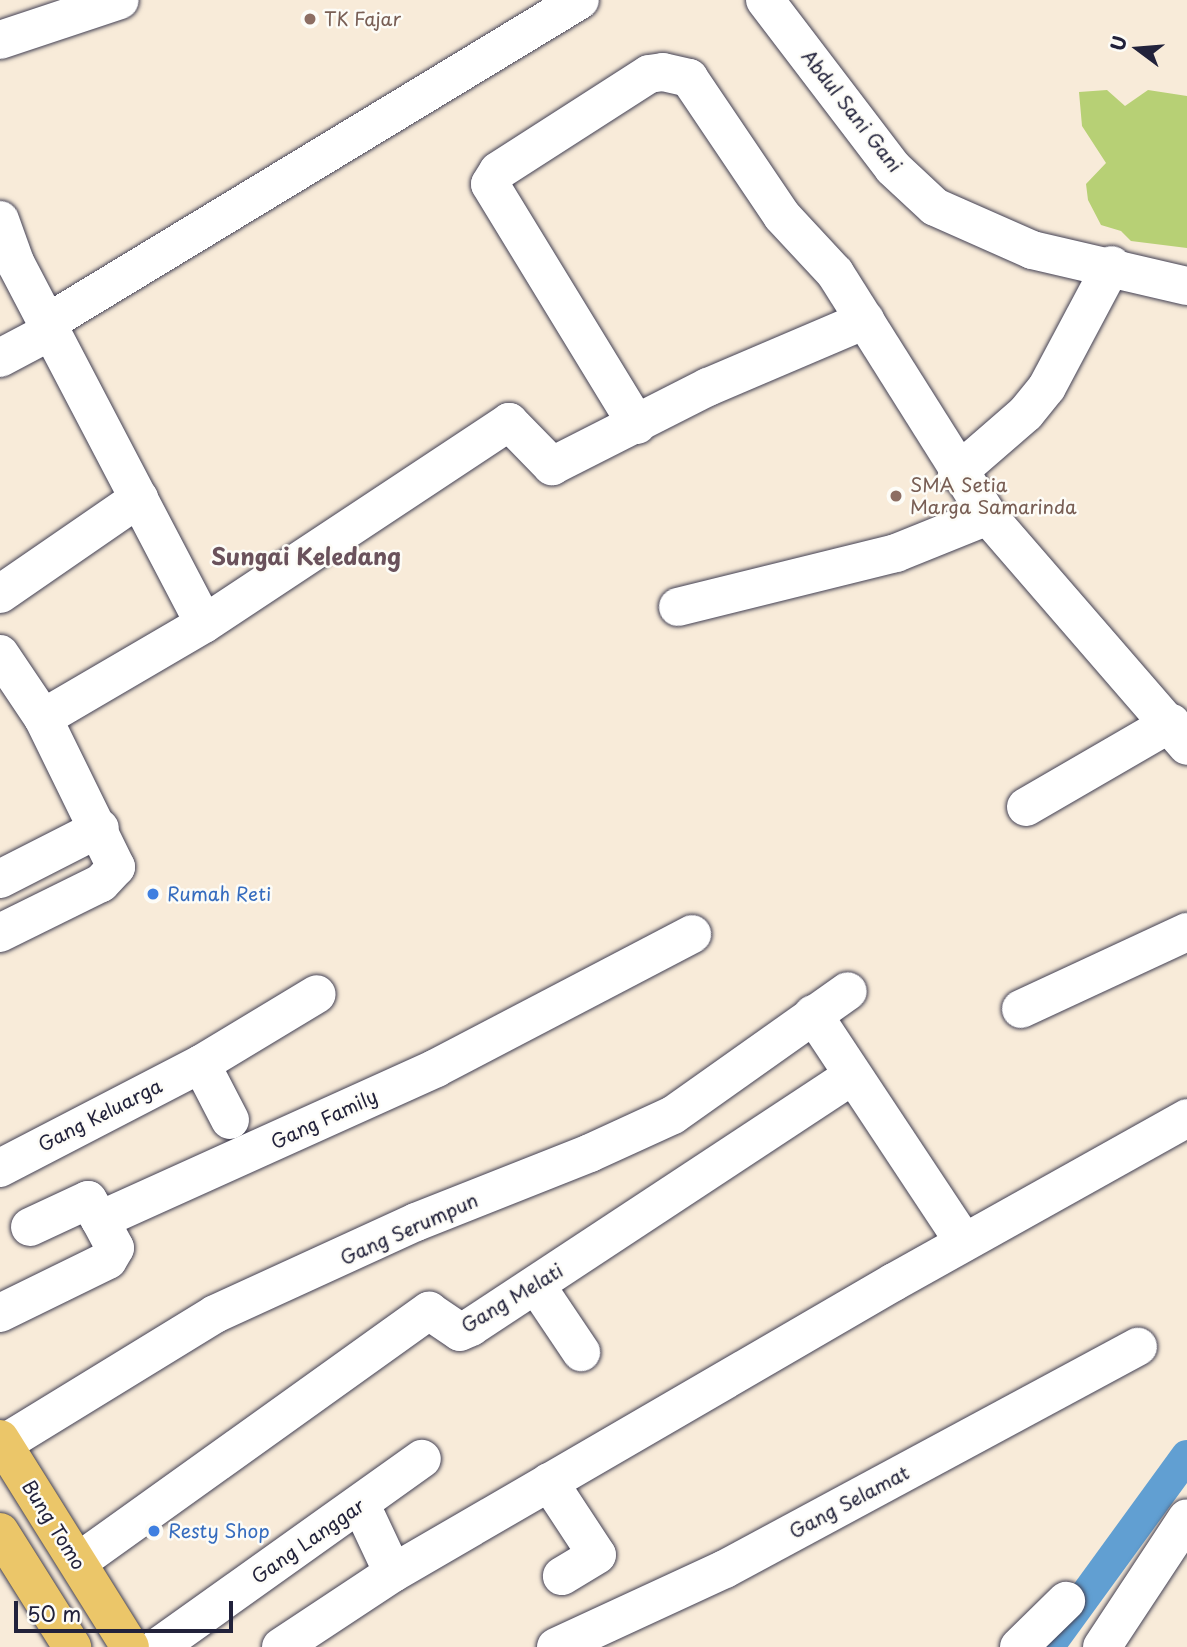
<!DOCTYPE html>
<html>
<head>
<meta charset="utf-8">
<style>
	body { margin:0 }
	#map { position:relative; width:1187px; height:1647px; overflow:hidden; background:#f8ebd9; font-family:"Playpen Sans",sans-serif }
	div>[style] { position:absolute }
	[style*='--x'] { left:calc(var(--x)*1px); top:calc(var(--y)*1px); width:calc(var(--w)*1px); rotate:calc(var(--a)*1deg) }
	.green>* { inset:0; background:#b7d075 }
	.canal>* { height:32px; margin:-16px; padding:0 16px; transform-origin:16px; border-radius:16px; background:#619fd2 }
	.roads { filter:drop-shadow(0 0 2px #424053) drop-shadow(0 0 2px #424053) }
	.minor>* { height:38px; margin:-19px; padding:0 19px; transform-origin:19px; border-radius:19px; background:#fff }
	.major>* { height:38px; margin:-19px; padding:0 19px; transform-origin:19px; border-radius:19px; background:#ebc669 }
	.dots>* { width:19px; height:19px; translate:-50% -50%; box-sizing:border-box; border:4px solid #fdfcf7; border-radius:50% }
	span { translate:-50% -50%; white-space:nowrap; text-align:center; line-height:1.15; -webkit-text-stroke:5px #fdfcf7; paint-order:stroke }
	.education-label { font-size:19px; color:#785e54 }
	.left { translate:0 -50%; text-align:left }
	.street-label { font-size:19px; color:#22223b }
	.shop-label { font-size:19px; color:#366cbe }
	.quarter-label { font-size:23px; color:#6a525c; font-weight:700 }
	.north { position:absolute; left:1103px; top:14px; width:70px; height:70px; -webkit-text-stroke:5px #fdfcf7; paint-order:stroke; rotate:286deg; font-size:19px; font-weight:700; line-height:28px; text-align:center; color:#22223b }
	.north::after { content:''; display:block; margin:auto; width:24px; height:32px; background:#22223b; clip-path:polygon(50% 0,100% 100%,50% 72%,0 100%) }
	.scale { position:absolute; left:14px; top:1601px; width:219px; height:32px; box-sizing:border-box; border:4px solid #22223b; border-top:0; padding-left:9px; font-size:21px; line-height:24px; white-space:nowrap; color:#22223b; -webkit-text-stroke:5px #fdfcf7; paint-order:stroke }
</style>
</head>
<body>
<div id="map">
	<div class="green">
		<i style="clip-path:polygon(1107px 90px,1125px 106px,1148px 90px,1187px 96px,1187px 248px,1131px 241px,1121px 231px,1101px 225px,1088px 200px,1086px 184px,1106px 163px,1082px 126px,1079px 92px)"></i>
	</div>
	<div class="canal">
		<i style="--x:1048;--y:1647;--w:236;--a:-54"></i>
	</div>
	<div class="roads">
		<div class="minor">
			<i style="--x:765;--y:0;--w:211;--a:52.7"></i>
			<i style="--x:893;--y:168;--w:57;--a:42.9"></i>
			<i style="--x:935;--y:207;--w:106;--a:23.9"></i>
			<i style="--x:1032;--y:250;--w:159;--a:13.1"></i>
			<i style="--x:0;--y:40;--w:126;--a:-18.4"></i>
			<i style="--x:0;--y:220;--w:45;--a:70.3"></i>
			<i style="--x:15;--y:262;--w:408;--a:62.4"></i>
			<i style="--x:47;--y:323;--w:623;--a:-31.22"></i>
			<i style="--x:0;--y:358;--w:58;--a:-27.9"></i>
			<i style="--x:637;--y:425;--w:282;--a:-121.4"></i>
			<i style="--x:490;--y:184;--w:15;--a:-58"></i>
			<i style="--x:498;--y:171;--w:179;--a:-32.7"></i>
			<i style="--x:649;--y:74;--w:14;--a:-8"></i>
			<i style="--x:663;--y:72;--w:27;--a:13"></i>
			<i style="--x:689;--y:78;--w:166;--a:56"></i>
			<i style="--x:782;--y:216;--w:78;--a:47.1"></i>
			<i style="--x:835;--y:273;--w:287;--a:57.8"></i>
			<i style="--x:988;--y:516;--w:304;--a:49.1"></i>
			<i style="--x:957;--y:473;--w:91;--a:-41"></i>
			<i style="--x:1026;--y:413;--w:33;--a:-51"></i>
			<i style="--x:1047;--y:387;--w:138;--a:-62"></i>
			<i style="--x:0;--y:594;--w:169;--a:-34.6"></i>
			<i style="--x:678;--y:607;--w:225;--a:-13.9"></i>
			<i style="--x:896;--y:553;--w:99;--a:-21.9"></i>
			<i style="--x:0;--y:654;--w:77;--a:56.1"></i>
			<i style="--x:43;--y:718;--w:166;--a:63.9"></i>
			<i style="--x:116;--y:867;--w:22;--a:133"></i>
			<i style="--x:101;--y:883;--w:113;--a:153.7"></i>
			<i style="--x:43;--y:718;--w:186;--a:-30.3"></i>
			<i style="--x:204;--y:624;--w:366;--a:-33.5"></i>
			<i style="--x:509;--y:422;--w:62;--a:45.7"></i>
			<i style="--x:552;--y:466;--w:175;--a:-26.9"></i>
			<i style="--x:708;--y:387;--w:171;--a:-23.1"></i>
			<i style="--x:1026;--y:807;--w:168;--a:-30.1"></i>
			<i style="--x:0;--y:879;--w:112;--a:-27"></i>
			<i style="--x:1021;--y:1009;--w:183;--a:-24.9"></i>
			<i style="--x:813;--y:1014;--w:273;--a:56.5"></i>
			<i style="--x:201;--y:1064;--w:63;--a:62.6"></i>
			<i style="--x:0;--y:1168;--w:226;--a:-27.4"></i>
			<i style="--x:201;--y:1064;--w:135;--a:-31.1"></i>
			<i style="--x:30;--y:1227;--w:64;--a:-25"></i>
			<i style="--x:88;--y:1200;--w:23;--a:59"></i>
			<i style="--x:536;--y:1285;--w:81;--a:56.1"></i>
			<i style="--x:0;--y:1313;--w:120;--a:-26.1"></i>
			<i style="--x:108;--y:1260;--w:14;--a:-60"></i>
			<i style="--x:115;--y:1248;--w:32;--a:-118"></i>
			<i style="--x:100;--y:1220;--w:369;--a:-24.3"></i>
			<i style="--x:436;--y:1068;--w:289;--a:-27.6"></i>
			<i style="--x:3;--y:1444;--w:249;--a:-31.5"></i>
			<i style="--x:215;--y:1314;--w:221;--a:-24.6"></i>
			<i style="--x:416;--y:1222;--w:187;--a:-21.6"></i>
			<i style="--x:590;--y:1153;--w:91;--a:-24.6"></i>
			<i style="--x:673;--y:1115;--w:214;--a:-35.3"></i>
			<i style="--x:549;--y:1482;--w:87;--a:56.7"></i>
			<i style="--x:597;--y:1555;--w:41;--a:149"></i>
			<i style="--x:361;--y:1505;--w:75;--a:64.8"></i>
			<i style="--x:393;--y:1573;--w:579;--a:-30.15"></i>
			<i style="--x:894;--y:1282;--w:336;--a:-29.2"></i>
			<i style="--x:78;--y:1562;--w:432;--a:-35.6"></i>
			<i style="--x:429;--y:1311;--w:37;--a:34"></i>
			<i style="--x:460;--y:1332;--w:12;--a:-24"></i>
			<i style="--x:471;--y:1327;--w:456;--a:-33.4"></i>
			<i style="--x:158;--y:1647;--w:324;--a:-35.5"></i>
			<i style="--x:281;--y:1647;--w:134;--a:-33.5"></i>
			<i style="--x:556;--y:1647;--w:186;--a:-24.8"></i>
			<i style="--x:725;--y:1569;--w:469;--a:-28.3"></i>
			<i style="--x:1019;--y:1647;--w:66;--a:-44.4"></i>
			<i style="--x:1102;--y:1647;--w:154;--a:-56.6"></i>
		</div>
		<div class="major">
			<i style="--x:0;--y:1439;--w:245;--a:58"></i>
			<i style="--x:0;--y:1532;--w:136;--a:57.9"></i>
		</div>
	</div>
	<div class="dots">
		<i style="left:310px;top:19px;background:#8d6e63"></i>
		<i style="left:896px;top:496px;background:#8d6e63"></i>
		<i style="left:153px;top:894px;background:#3f7fe0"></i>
		<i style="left:154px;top:1531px;background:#3f7fe0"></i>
	</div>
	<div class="education-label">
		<span class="left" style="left:324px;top:19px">TK Fajar</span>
		<span class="left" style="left:910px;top:496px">SMA Setia<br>Marga Samarinda</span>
	</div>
	<div class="street-label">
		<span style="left:852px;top:111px;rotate:52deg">Abdul Sani Gani</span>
		<span style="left:100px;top:1115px;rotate:-27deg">Gang Keluarga</span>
		<span style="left:324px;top:1119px;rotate:-25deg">Gang Family</span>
		<span style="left:409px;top:1229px;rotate:-24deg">Gang Serumpun</span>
		<span style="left:512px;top:1298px;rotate:-31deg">Gang Melati</span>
		<span style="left:849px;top:1502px;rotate:-28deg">Gang Selamat</span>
		<span style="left:54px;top:1525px;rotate:58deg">Bung Tomo</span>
		<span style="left:308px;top:1541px;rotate:-35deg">Gang Langgar</span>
	</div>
	<div class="shop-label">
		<span class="left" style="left:167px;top:894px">Rumah Reti</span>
		<span class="left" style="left:168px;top:1531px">Resty Shop</span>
	</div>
	<div class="quarter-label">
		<span style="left:306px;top:556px">Sungai Keledang</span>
	</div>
	<div class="north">U</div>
	<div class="scale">50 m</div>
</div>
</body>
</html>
